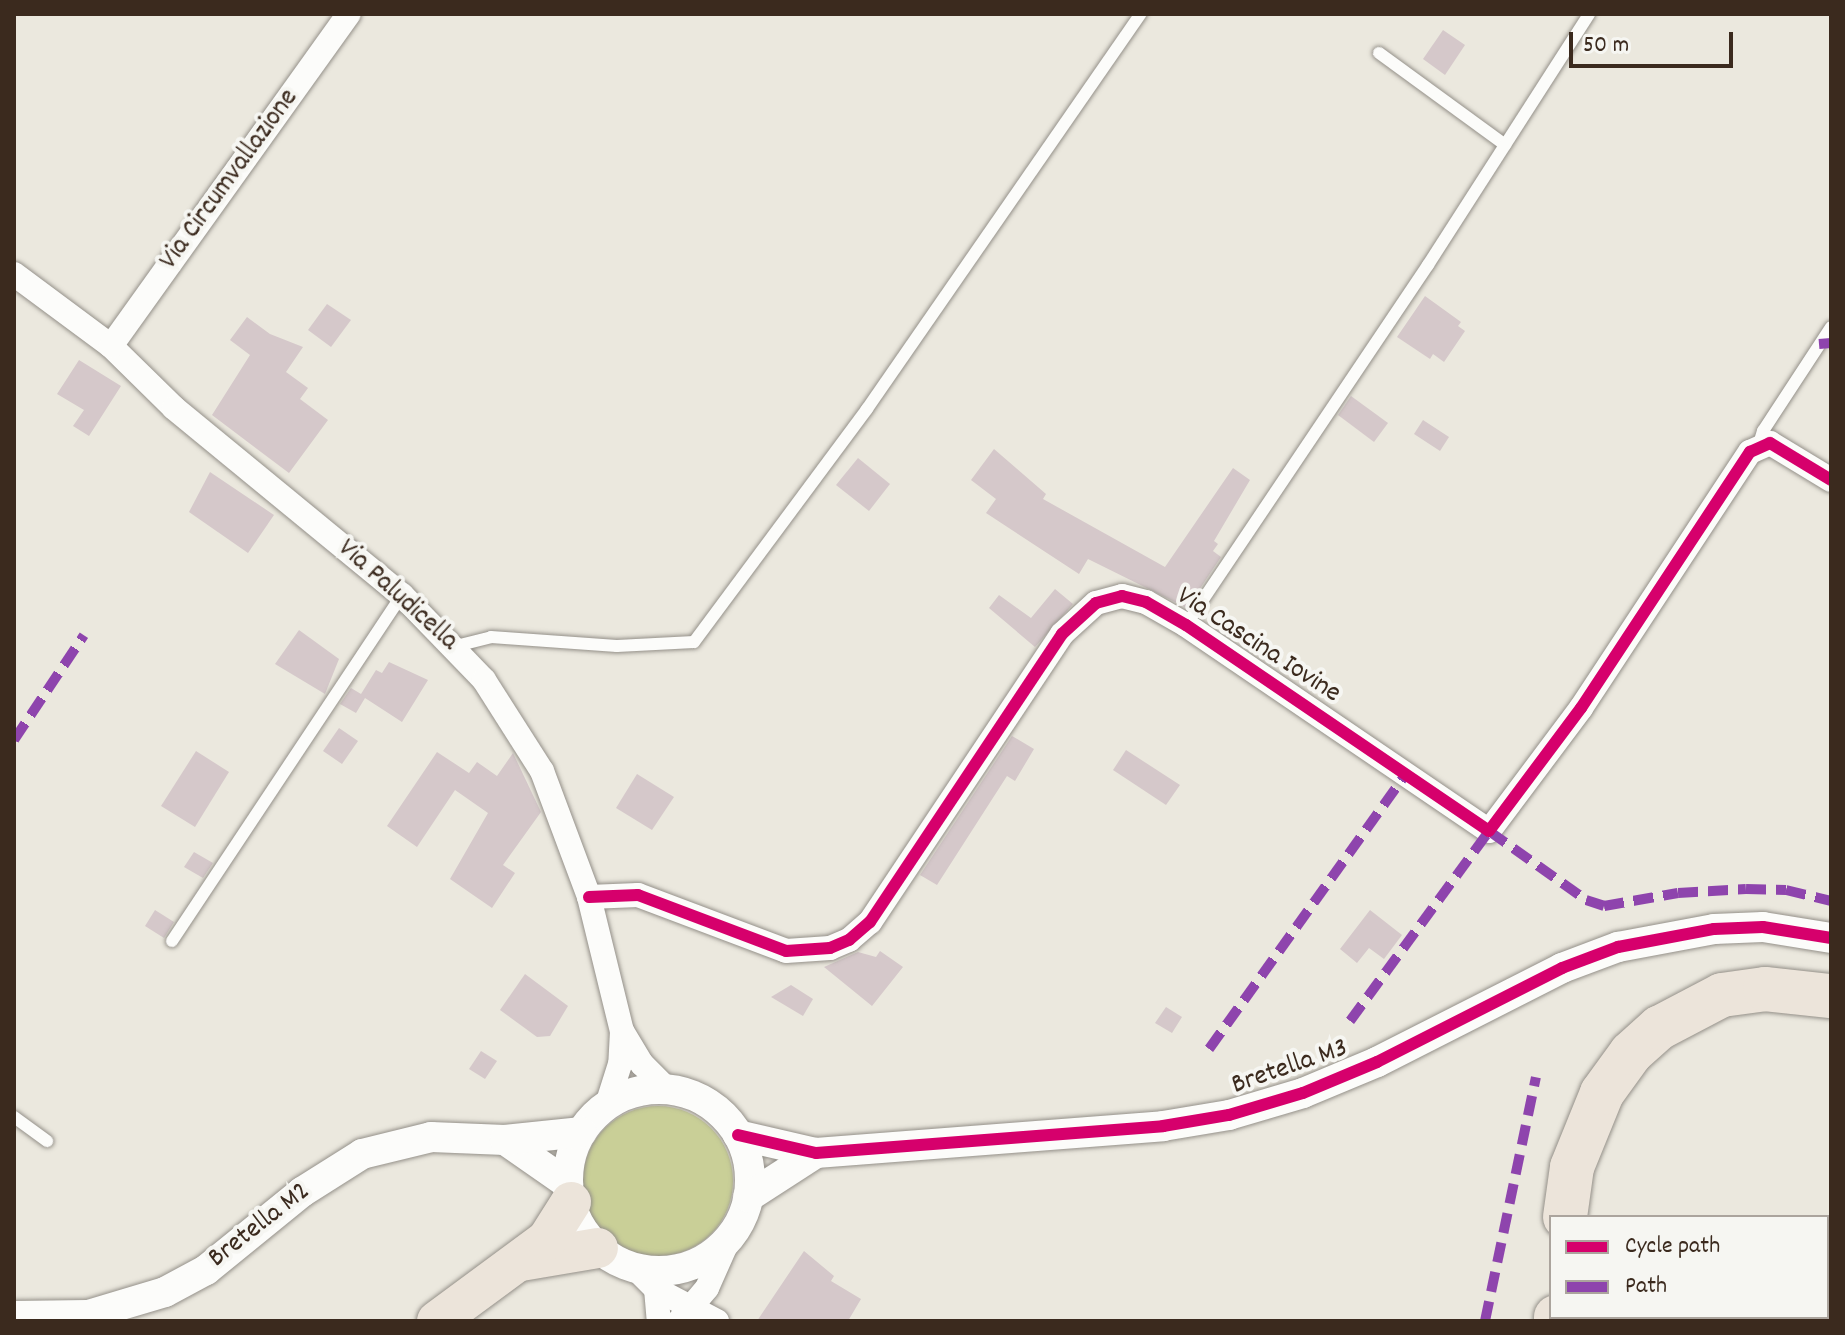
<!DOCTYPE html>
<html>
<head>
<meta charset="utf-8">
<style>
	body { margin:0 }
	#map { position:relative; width:1845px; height:1335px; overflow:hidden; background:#ebe8de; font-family:Dekko,sans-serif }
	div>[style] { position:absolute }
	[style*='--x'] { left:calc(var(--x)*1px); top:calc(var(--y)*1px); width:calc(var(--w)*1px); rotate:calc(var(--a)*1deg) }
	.green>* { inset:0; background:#c9cf97 }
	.round { border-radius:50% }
	.building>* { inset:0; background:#d5c8ca }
	.roads { filter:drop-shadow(0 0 2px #949089) drop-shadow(0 0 2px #949089) }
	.service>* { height:12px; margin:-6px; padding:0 6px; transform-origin:6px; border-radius:6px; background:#fcfcfa }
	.minor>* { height:24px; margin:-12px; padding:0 12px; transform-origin:12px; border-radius:12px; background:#fcfcfa }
	.tertiary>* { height:30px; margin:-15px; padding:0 15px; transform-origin:15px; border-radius:15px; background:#fcfcfa }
	.tertiary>.ring { margin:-15px; padding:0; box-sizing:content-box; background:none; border:30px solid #fcfcfa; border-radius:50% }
	.trunk>* { height:40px; margin:-20px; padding:0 20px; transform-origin:20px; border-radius:20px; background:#ece4da }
	.motorway>* { height:44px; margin:-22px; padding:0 22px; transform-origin:22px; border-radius:22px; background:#ece4da }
	.quiet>* { height:10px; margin-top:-5px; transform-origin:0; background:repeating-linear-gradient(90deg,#8e44ad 0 20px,transparent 0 30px) }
	.cycleway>* { height:12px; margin:-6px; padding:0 6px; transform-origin:6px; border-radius:6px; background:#d6006c }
	span { translate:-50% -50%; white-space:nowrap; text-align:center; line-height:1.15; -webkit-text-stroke:8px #f6f6f2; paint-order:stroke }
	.street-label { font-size:28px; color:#3b2a1e }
	.frame { position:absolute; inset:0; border:16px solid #3b2a1e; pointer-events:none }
	.legend { position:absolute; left:1549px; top:1215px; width:280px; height:104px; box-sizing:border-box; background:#f6f6f2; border:2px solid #aba49d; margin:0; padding:10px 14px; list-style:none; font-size:24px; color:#3b2a1e }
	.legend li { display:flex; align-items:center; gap:16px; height:40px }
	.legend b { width:40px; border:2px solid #aba49d }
	.scale { position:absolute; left:1569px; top:32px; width:164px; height:36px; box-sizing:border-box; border:4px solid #3b2a1e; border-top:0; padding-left:10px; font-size:24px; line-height:28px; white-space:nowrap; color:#3b2a1e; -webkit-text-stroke:6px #f6f6f2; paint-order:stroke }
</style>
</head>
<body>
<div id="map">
	<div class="green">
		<i class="round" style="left:583px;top:1106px;width:150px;height:150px"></i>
	</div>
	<div class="building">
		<i style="clip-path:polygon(1443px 30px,1465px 45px,1445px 75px,1423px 59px)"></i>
		<i style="clip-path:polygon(1425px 296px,1461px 322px,1458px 326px,1465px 331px,1444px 362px,1433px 354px,1430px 359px,1397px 337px)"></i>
		<i style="clip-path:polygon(327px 304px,351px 320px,331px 347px,308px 330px)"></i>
		<i style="clip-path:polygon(247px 317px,270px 334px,303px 347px,286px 372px,308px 388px,300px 399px,328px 420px,289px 473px,212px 415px,250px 355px,230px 340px)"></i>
		<i style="clip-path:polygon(79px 360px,121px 386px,89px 436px,73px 426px,84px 410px,57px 394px)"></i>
		<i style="clip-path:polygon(1351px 396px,1388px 423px,1374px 442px,1338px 415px)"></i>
		<i style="clip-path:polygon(1423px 420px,1449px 437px,1440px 451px,1414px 434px)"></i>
		<i style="clip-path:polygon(994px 449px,1046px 494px,1043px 499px,1165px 567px,1233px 468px,1250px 480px,1214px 541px,1218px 544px,1213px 551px,1221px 557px,1187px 608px,1088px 559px,1079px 574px,986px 513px,996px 499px,971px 480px)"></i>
		<i style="clip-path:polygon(858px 458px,890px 484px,869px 511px,836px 485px)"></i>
		<i style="clip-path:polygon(210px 472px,274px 515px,248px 553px,189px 512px)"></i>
		<i style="clip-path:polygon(1055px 589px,1073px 604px,1035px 647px,989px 608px,999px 595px,1031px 618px)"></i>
		<i style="clip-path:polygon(299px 630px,339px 659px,325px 694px,275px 664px)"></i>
		<i style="clip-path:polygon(389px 662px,428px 680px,402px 722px,365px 698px,356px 713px,340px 704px,351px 688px,361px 694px,376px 670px,382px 673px)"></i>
		<i style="clip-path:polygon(339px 728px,358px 741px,342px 764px,323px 751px)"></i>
		<i style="clip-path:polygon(1012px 736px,1034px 749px,1015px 781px,1007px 776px,937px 885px,920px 875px)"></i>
		<i style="clip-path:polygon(1126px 750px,1180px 785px,1166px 805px,1113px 770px)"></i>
		<i style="clip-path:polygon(196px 751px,229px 772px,195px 827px,161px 806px)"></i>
		<i style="clip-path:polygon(437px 752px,469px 773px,477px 762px,497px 776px,513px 753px,541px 812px,503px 865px,515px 873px,492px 908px,450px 879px,488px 813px,455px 790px,417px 847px,387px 826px)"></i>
		<i style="clip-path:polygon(637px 774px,674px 797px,652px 830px,616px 808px)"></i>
		<i style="clip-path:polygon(194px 852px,213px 863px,203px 878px,184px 867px)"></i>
		<i style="clip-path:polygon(155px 910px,174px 922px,164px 938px,145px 926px)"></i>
		<i style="clip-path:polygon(1370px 910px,1402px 935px,1384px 959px,1369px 948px,1357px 963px,1340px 949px)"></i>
		<i style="clip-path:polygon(880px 951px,903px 967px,872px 1006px,824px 967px,858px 952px,876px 957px)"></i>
		<i style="clip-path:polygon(525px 974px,568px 1006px,550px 1036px,537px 1037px,500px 1010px)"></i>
		<i style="clip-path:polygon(791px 985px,813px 999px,803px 1016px,771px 997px)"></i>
		<i style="clip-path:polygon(1166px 1007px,1182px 1017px,1172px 1033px,1155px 1023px)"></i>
		<i style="clip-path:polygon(481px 1051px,497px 1061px,485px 1079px,469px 1069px)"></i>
		<i style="clip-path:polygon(804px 1251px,834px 1276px,831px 1281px,861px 1299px,848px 1321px,757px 1321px)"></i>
	</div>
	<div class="roads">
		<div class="service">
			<i style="--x:1379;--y:53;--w:156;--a:36.1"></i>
			<i style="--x:1759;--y:444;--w:14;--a:-73"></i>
			<i style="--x:1763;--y:431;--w:124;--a:-56.8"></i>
			<i style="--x:1186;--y:625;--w:434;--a:-56.1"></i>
			<i style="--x:1428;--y:265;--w:298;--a:-57.3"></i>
			<i style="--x:456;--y:646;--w:36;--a:-14"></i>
			<i style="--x:491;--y:637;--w:126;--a:4.1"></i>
			<i style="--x:617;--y:646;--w:77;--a:-3"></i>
			<i style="--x:694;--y:642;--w:290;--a:-53.4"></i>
			<i style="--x:867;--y:409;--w:481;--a:-55.3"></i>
			<i style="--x:172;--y:941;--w:415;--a:-56.4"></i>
			<i style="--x:14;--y:1117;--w:41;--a:36"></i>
		</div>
		<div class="minor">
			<i style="--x:14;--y:274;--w:121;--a:36.6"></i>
			<i style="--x:111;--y:346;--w:88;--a:44.5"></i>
			<i style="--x:174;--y:408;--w:295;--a:39.4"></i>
			<i style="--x:402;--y:595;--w:118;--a:46"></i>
			<i style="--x:484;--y:680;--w:108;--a:57.5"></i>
			<i style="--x:542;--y:771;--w:134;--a:69.5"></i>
			<i style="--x:589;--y:897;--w:138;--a:76.2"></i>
			<i style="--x:622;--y:1031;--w:33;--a:93"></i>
			<i style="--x:620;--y:1064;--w:43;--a:107.6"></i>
			<i style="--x:111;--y:346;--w:408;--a:-54.4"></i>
			<i style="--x:589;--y:897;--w:49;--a:-2.3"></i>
			<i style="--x:638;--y:895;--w:158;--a:20.7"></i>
			<i style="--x:786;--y:951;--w:44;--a:-3.9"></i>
			<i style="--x:830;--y:948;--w:21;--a:-23"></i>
			<i style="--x:849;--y:940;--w:28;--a:-41"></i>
			<i style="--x:870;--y:922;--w:346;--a:-56.3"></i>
			<i style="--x:1062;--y:634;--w:46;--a:-42.4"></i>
			<i style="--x:1096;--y:603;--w:27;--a:-15"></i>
			<i style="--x:1122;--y:596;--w:25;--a:14"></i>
			<i style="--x:1146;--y:602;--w:46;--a:29.9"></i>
			<i style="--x:1186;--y:625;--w:366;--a:34.2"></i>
			<i style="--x:1489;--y:831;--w:154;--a:-53.2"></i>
			<i style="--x:1581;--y:708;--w:307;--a:-56.6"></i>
			<i style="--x:1750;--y:452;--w:22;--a:-24"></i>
			<i style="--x:1770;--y:443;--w:71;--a:31.2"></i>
			<i style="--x:622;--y:1031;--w:39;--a:59"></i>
			<i style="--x:642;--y:1064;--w:37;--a:45"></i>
			<i style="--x:635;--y:1268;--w:30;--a:45"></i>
			<i style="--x:656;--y:1289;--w:32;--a:85"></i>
			<i style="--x:656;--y:1289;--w:69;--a:27.7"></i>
			<i style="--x:679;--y:1321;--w:43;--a:-49.7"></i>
			<i style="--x:707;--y:1288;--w:57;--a:-66.1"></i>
		</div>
		<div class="tertiary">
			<i class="ring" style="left:568px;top:1089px;width:152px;height:152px"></i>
			<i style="--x:738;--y:1135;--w:80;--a:13"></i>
			<i style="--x:816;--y:1153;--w:348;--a:-4.4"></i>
			<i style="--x:1163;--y:1126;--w:67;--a:-9.5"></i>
			<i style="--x:1229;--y:1115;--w:77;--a:-16.6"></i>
			<i style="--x:1303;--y:1093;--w:80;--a:-22.7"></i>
			<i style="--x:1377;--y:1062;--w:208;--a:-26.9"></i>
			<i style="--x:1562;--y:968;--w:60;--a:-20.6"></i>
			<i style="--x:1618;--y:947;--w:98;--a:-10.6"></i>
			<i style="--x:1714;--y:929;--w:49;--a:-2.3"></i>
			<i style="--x:1763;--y:927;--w:69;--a:9.2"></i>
			<i style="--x:505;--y:1140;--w:77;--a:34.9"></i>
			<i style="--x:748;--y:1197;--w:81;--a:-32.9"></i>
			<i style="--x:14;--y:1316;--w:74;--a:-0.8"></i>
			<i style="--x:88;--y:1315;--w:80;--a:-16.6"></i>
			<i style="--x:165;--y:1292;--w:47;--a:-28.2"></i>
			<i style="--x:206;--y:1270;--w:124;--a:-39.1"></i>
			<i style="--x:302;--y:1192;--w:71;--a:-32.3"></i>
			<i style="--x:362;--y:1154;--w:71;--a:-13.8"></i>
			<i style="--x:431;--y:1137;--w:74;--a:2.3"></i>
			<i style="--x:505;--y:1140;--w:77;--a:-5.9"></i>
		</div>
		<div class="trunk">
			<i style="--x:521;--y:1261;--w:78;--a:-9.6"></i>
			<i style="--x:437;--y:1321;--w:137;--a:-36.4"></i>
			<i style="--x:547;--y:1240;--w:45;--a:-57.7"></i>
		</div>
		<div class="motorway">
			<i style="--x:1565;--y:1217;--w:50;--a:-82"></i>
			<i style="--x:1572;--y:1167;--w:80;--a:-67.9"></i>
			<i style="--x:1602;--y:1093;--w:49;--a:-54.1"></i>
			<i style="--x:1631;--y:1053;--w:38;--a:-42"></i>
			<i style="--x:1659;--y:1028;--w:71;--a:-27.6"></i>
			<i style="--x:1722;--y:995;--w:43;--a:-7.9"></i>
			<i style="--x:1765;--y:989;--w:66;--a:6.1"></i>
			<i style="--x:1640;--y:1317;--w:6;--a:45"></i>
			<i style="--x:1556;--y:1321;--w:4;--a:-90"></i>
		</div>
	</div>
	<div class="quiet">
		<i style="--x:1819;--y:344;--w:12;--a:-5"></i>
		<i style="--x:14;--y:740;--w:126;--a:-56.3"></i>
		<i style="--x:1350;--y:1021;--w:235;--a:-53.8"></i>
		<i style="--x:1489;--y:831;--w:119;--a:35.4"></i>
		<i style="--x:1586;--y:900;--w:19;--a:18"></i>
		<i style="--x:1604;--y:906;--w:75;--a:-10"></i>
		<i style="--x:1678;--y:893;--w:68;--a:-3.4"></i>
		<i style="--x:1746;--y:889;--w:40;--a:1.4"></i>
		<i style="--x:1786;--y:890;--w:46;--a:13.7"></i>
		<i style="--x:1209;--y:1049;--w:338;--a:-54.4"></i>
		<i style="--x:1485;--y:1321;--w:249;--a:-78.2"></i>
	</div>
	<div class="cycleway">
		<i style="--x:589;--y:897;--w:49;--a:-2.3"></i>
		<i style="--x:638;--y:895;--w:158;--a:20.7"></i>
		<i style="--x:786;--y:951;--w:44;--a:-3.9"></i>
		<i style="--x:830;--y:948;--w:21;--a:-23"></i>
		<i style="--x:849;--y:940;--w:28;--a:-41"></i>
		<i style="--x:870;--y:922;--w:346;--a:-56.3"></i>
		<i style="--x:1062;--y:634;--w:46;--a:-42.4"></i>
		<i style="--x:1096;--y:603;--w:27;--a:-15"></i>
		<i style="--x:1122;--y:596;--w:25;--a:14"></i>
		<i style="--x:1146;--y:602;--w:46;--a:29.9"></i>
		<i style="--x:1186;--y:625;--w:366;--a:34.2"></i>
		<i style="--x:1489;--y:831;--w:154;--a:-53.2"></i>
		<i style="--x:1581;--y:708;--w:307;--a:-56.6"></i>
		<i style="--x:1750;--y:452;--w:22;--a:-24"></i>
		<i style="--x:1770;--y:443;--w:71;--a:31.2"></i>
		<i style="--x:738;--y:1135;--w:80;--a:13"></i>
		<i style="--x:816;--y:1153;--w:348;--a:-4.4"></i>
		<i style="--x:1163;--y:1126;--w:67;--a:-9.5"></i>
		<i style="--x:1229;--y:1115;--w:77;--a:-16.6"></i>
		<i style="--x:1303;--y:1093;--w:80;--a:-22.7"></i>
		<i style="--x:1377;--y:1062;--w:208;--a:-26.9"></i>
		<i style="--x:1562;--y:968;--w:60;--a:-20.6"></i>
		<i style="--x:1618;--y:947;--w:98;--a:-10.6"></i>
		<i style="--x:1714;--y:929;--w:49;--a:-2.3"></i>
		<i style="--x:1763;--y:927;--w:69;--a:9.2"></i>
	</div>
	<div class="street-label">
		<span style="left:230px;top:180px;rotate:-54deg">Via Circumvallazione</span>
		<span style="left:397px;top:596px;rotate:42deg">Via Paludicella</span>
		<span style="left:1258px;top:646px;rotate:33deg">Via Cascina Iovine</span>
		<span style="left:1290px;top:1068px;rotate:-19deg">Bretella M3</span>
		<span style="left:260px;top:1226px;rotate:-38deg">Bretella M2</span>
	</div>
	<div class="frame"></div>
	<ul class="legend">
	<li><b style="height:10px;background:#d6006c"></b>Cycle path</li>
	<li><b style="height:10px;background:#8e44ad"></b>Path</li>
	</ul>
	<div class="scale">50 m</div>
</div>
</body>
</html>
